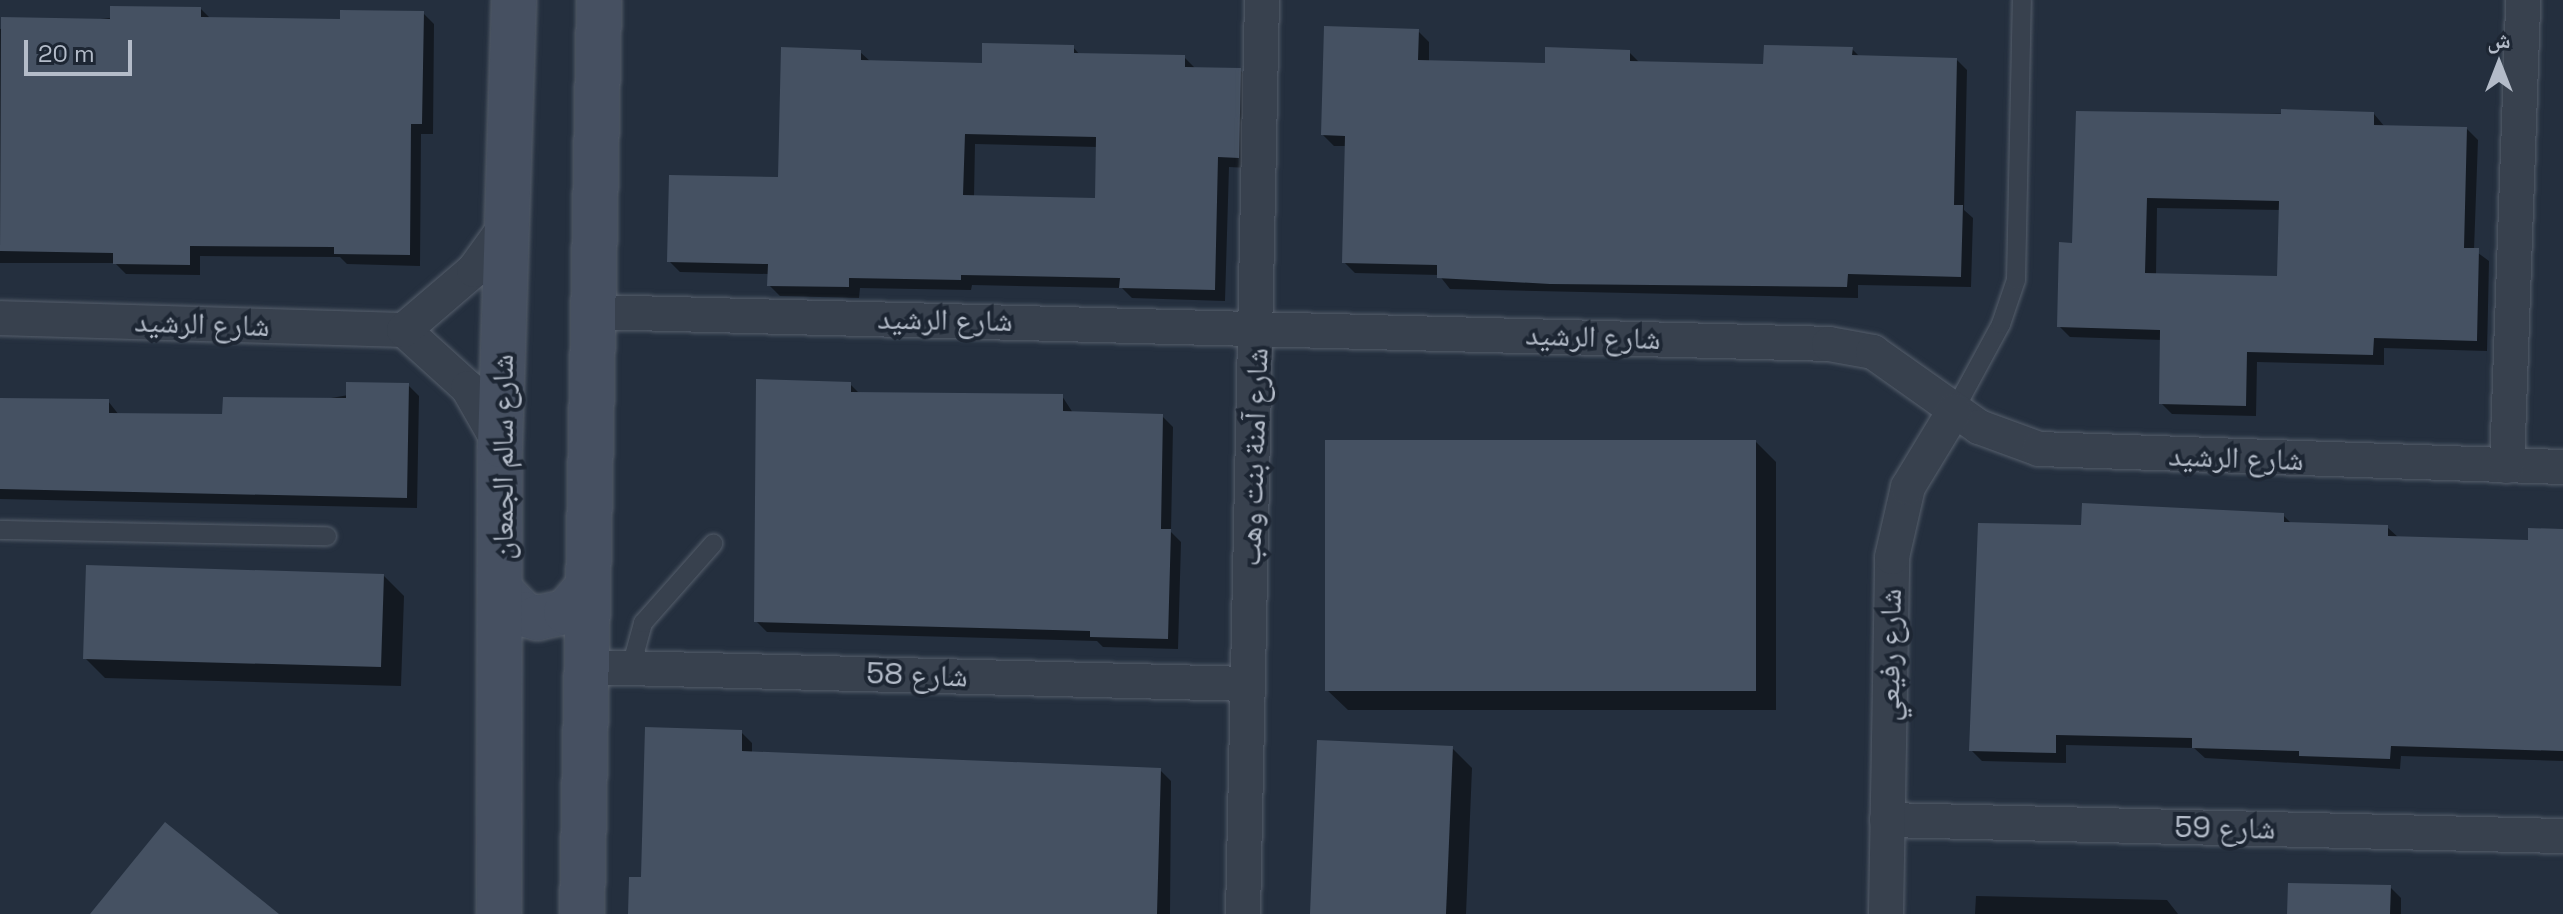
<!DOCTYPE html>
<html>
<head>
<meta charset="utf-8">
<style>
	body { margin:0 }
	#map { position:relative; width:2563px; height:914px; overflow:hidden; background:#242f3e; font-family:"Space Grotesk","Noto Naskh Arabic",sans-serif }
	div>[style] { position:absolute }
	[style*='--x'] { left:calc(var(--x)*1px); top:calc(var(--y)*1px); width:calc(var(--w)*1px); rotate:calc(var(--a)*1deg) }
	.shadow>* { inset:0; background:#0007 }
	.building>* { inset:0; background:#455162 }
	.roads { filter:drop-shadow(0 0 2px #565f6c) drop-shadow(0 0 2px #565f6c) }
	.lane>* { height:18px; margin:-9px; padding:0 9px; transform-origin:9px; border-radius:9px; background:#38414e }
	.street>* { height:34px; margin:-17px; padding:0 17px; transform-origin:17px; border-radius:17px; background:#38414e }
	.secondary>* { height:44px; margin:-22px; padding:0 22px; transform-origin:22px; border-radius:22px; background:#465061 }
	span { translate:-50% -50%; white-space:nowrap; text-align:center; line-height:1.15; -webkit-text-stroke:8px #1d2633; paint-order:stroke }
	.street-label { font-size:30px; color:#b4bcc9 }
	.north { position:absolute; left:2459px; top:24px; width:80px; height:80px; -webkit-text-stroke:6px #1d2633; paint-order:stroke; rotate:0deg; font-size:22px; font-weight:700; line-height:32px; text-align:center; color:#b4bcc9 }
	.north::after { content:''; display:block; margin:auto; width:28px; height:36px; background:#b4bcc9; clip-path:polygon(50% 0,100% 100%,50% 72%,0 100%) }
	.scale { position:absolute; left:24px; top:40px; width:108px; height:36px; box-sizing:border-box; border:4px solid #b4bcc9; border-top:0; padding-left:10px; font-size:24px; line-height:28px; white-space:nowrap; color:#b4bcc9; -webkit-text-stroke:6px #1d2633; paint-order:stroke }
</style>
</head>
<body>
<div id="map">
	<div class="shadow">
		<i style="clip-path:polygon(201px 9px,211px 19px,342px 21px,423px 13px,434px 24px,433px 134px,421px 134px,420px 266px,347px 264px,340px 257px,200px 256px,200px 275px,126px 274px,115px 263px,0 263px,0 29px)"></i>
		<i style="clip-path:polygon(1418px 31px,1429px 42px,1429px 62px,1547px 65px,1629px 52px,1641px 64px,1765px 66px,1852px 49px,1860px 57px,1956px 59px,1967px 70px,1964px 210px,1973px 218px,1971px 287px,1858px 285px,1858px 298px,1450px 289px,1439px 275px,1355px 273px,1344px 262px,1347px 146px,1334px 146px,1323px 135px)"></i>
		<i style="clip-path:polygon(evenodd,1073px 47px,1080px 55px,1184px 57px,1196px 69px,1240px 70px,1251px 81px,1249px 168px,1229px 167px,1225px 301px,1132px 298px,1122px 288px,972px 285px,971px 290px,860px 288px,859px 298px,780px 296px,769px 285px,769px 274px,680px 272px,669px 261px,780px 179px,860px 52px,871px 62px,984px 65px,1073px 47px,975px 144px,1098px 147px,1097px 200px,974px 197px,975px 144px)"></i>
		<i style="clip-path:polygon(evenodd,2078px 113px,2374px 114px,2385px 127px,2467px 129px,2478px 140px,2474px 250px,2489px 261px,2487px 351px,2384px 348px,2384px 365px,2257px 362px,2256px 416px,2172px 414px,2161px 403px,2162px 340px,2070px 337px,2059px 326px,2074px 245px,2078px 113px,2157px 208px,2281px 210px,2279px 278px,2156px 275px,2157px 208px)"></i>
		<i style="clip-path:polygon(850px 384px,861px 395px,1062px 396px,1073px 413px,1162px 416px,1173px 427px,1171px 532px,1181px 542px,1178px 649px,1103px 647px,1097px 641px,767px 632px,756px 621px)"></i>
		<i style="clip-path:polygon(408px 385px,419px 396px,417px 508px,0 499px,0 400px,108px 401px,119px 415px,224px 416px)"></i>
		<i style="clip-path:polygon(1756px 442px,1776px 462px,1776px 710px,1348px 710px,1327px 690px)"></i>
		<i style="clip-path:polygon(2283px 515px,2293px 525px,2387px 527px,2399px 538px,2529px 542px,2563px 531px,2563px 761px,2401px 756px,2400px 769px,2205px 758px,2194px 748px,2066px 745px,2066px 763px,1982px 761px,1971px 750px,2083px 527px)"></i>
		<i style="clip-path:polygon(384px 576px,404px 596px,401px 686px,105px 678px,85px 658px)"></i>
		<i style="clip-path:polygon(741px 732px,752px 743px,752px 754px,1160px 770px,1171px 781px,1170px 914px,630px 914px,643px 879px)"></i>
		<i style="clip-path:polygon(1452px 748px,1472px 768px,1466px 914px,1312px 914px)"></i>
		<i style="clip-path:polygon(2390px 887px,2401px 898px,2401px 914px,2289px 914px)"></i>
		<i style="clip-path:polygon(1976px 896px,2167px 900px,2178px 914px,1975px 914px)"></i>
	</div>
	<div class="building">
		<i style="clip-path:polygon(110px 6px,201px 7px,201px 17px,340px 19px,340px 10px,424px 11px,422px 124px,411px 124px,410px 255px,334px 254px,334px 247px,190px 246px,190px 265px,113px 264px,113px 253px,0 251px,1px 17px,110px 19px)"></i>
		<i style="clip-path:polygon(1324px 26px,1419px 29px,1418px 60px,1545px 63px,1545px 47px,1630px 50px,1630px 61px,1763px 64px,1764px 45px,1853px 47px,1852px 55px,1957px 58px,1954px 205px,1963px 205px,1961px 277px,1848px 274px,1847px 287px,1550px 284px,1437px 278px,1437px 265px,1342px 263px,1345px 136px,1321px 135px)"></i>
		<i style="clip-path:polygon(evenodd,982px 43px,1074px 45px,1074px 53px,1185px 55px,1185px 67px,1241px 68px,1239px 158px,1218px 157px,1215px 290px,1119px 288px,1120px 278px,961px 275px,961px 280px,849px 278px,849px 287px,767px 286px,768px 264px,667px 262px,669px 175px,778px 177px,781px 47px,861px 50px,861px 60px,982px 63px,982px 43px,965px 134px,1096px 137px,1095px 198px,963px 195px,965px 134px)"></i>
		<i style="clip-path:polygon(evenodd,2281px 109px,2374px 112px,2374px 125px,2467px 127px,2464px 248px,2479px 248px,2477px 341px,2374px 338px,2373px 355px,2247px 352px,2246px 406px,2159px 404px,2160px 330px,2057px 327px,2059px 242px,2072px 243px,2076px 111px,2281px 114px,2281px 109px,2147px 198px,2279px 201px,2277px 276px,2145px 273px,2147px 198px)"></i>
		<i style="clip-path:polygon(756px 379px,851px 382px,851px 392px,1063px 394px,1063px 411px,1163px 414px,1161px 529px,1171px 529px,1168px 639px,1090px 637px,1090px 631px,754px 622px)"></i>
		<i style="clip-path:polygon(346px 382px,409px 383px,407px 498px,0 489px,0 398px,109px 399px,109px 413px,222px 414px,223px 397px,346px 398px)"></i>
		<i style="clip-path:polygon(1325px 440px,1756px 440px,1756px 691px,1325px 691px)"></i>
		<i style="clip-path:polygon(2082px 503px,2284px 513px,2284px 522px,2388px 525px,2388px 536px,2528px 540px,2528px 528px,2563px 529px,2563px 751px,2391px 746px,2390px 759px,2299px 756px,2299px 751px,2192px 748px,2192px 738px,2056px 735px,2056px 753px,1969px 751px,1978px 523px,2081px 525px)"></i>
		<i style="clip-path:polygon(86px 565px,384px 574px,381px 667px,83px 659px)"></i>
		<i style="clip-path:polygon(645px 727px,742px 730px,742px 751px,1161px 768px,1157px 914px,628px 914px,629px 877px,641px 877px)"></i>
		<i style="clip-path:polygon(1317px 740px,1453px 746px,1446px 914px,1310px 914px)"></i>
		<i style="clip-path:polygon(165px 822px,279px 914px,90px 914px)"></i>
		<i style="clip-path:polygon(2288px 883px,2391px 885px,2390px 914px,2287px 914px)"></i>
	</div>
	<div class="roads">
		<div class="lane">
			<i style="--x:1954;--y:411;--w:99;--a:-61.6"></i>
			<i style="--x:2001;--y:324;--w:46;--a:-71.2"></i>
			<i style="--x:2016;--y:280;--w:280;--a:-88.8"></i>
			<i style="--x:0;--y:530;--w:327;--a:1.1"></i>
			<i style="--x:631;--y:667;--w:46;--a:-74.7"></i>
			<i style="--x:643;--y:623;--w:106;--a:-48.5"></i>
		</div>
		<div class="street">
			<i style="--x:594;--y:312;--w:1235;--a:1.48"></i>
			<i style="--x:1829;--y:344;--w:45;--a:10.3"></i>
			<i style="--x:1873;--y:352;--w:130;--a:35.3"></i>
			<i style="--x:1979;--y:427;--w:64;--a:20.1"></i>
			<i style="--x:2039;--y:449;--w:524;--a:1.97"></i>
			<i style="--x:0;--y:318;--w:404;--a:1.7"></i>
			<i style="--x:404;--y:330;--w:86;--a:42.2"></i>
			<i style="--x:468;--y:388;--w:64;--a:60.3"></i>
			<i style="--x:404;--y:330;--w:92;--a:-40.6"></i>
			<i style="--x:474;--y:270;--w:58;--a:-54.1"></i>
			<i style="--x:2507;--y:466;--w:466;--a:-88"></i>
			<i style="--x:586;--y:667;--w:662;--a:1.47"></i>
			<i style="--x:1887;--y:820;--w:676;--a:1.36"></i>
			<i style="--x:1243;--y:914;--w:914;--a:-88.81"></i>
			<i style="--x:1886;--y:914;--w:357;--a:-89"></i>
			<i style="--x:1892;--y:557;--w:72;--a:-77.1"></i>
			<i style="--x:1908;--y:487;--w:89;--a:-58.8"></i>
		</div>
		<div class="secondary">
			<i style="--x:502;--y:592;--w:30;--a:46"></i>
			<i style="--x:523;--y:614;--w:15;--a:16"></i>
			<i style="--x:537;--y:618;--w:30;--a:-12"></i>
			<i style="--x:566;--y:612;--w:30;--a:-50"></i>
			<i style="--x:499;--y:914;--w:469;--a:-89.9"></i>
			<i style="--x:500;--y:445;--w:445;--a:-88.2"></i>
			<i style="--x:582;--y:914;--w:914;--a:-88.93"></i>
		</div>
	</div>
	<div class="street-label">
		<span style="left:945px;top:320px;rotate:1deg">شارع الرشيد</span>
		<span style="left:202px;top:324px;rotate:2deg">شارع الرشيد</span>
		<span style="left:1593px;top:337px;rotate:2deg">شارع الرشيد</span>
		<span style="left:503px;top:457px;rotate:-90deg">شارع سالم الجمعان</span>
		<span style="left:1254px;top:457px;rotate:-88deg">شارع آمنة بنت وهب</span>
		<span style="left:2236px;top:458px;rotate:2deg">شارع الرشيد</span>
		<span style="left:1890px;top:655px;rotate:-89deg">شارع رفيعي</span>
		<span style="left:917px;top:675px;rotate:2deg">شارع 58</span>
		<span style="left:2225px;top:828px;rotate:1deg">شارع 59</span>
	</div>
	<div class="north">ش</div>
	<div class="scale">20 m</div>
</div>
</body>
</html>
